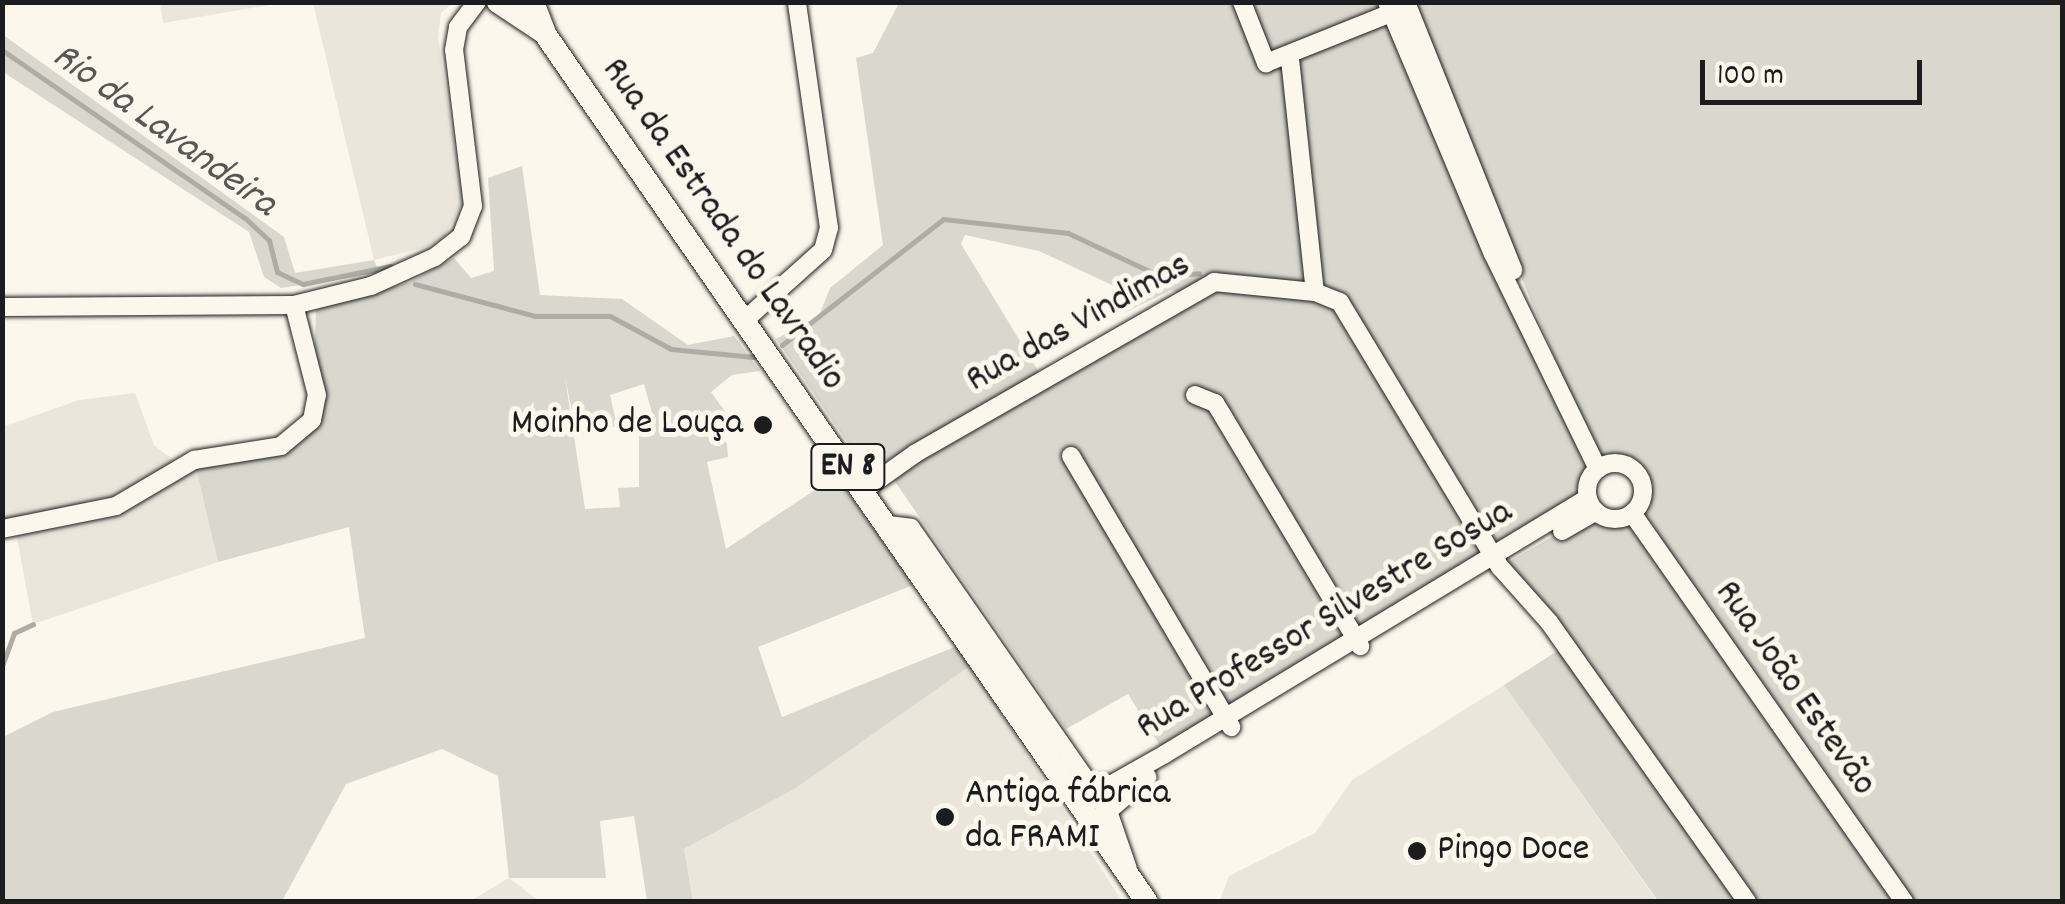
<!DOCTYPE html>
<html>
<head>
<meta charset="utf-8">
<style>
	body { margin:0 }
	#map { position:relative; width:2065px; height:904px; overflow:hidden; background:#fbf7ec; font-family:Dekko,sans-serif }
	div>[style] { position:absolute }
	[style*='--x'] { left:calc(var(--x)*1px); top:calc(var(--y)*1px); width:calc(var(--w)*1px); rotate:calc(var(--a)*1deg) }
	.built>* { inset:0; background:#eae6dc }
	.green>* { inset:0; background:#dad7ce }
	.stream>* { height:5px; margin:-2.5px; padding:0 2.5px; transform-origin:2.5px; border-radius:2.5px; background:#afaca5 }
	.roads { filter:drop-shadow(0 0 2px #1c1c1c) drop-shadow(0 0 2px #1c1c1c) }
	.minor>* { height:18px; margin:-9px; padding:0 9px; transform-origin:9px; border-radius:9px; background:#fbf7ec }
	.minor>.ring { margin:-9px; padding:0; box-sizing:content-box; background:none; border:18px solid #fbf7ec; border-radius:50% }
	.major>* { height:22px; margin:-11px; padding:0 11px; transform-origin:11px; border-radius:11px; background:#fbf7ec }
	.dots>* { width:28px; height:28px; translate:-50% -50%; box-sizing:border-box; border:5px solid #fbf7ec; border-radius:50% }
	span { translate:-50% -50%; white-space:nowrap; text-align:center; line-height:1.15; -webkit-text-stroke:10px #fbf7ec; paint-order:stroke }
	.shield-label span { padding:2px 8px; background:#fbf7ec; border:2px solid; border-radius:8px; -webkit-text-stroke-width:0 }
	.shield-label { font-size:35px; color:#1c1c1c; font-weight:700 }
	.street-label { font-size:38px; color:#1c1c1c }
	.poi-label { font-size:38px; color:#1c1c1c }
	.right { translate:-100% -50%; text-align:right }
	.left { translate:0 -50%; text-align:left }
	.water-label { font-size:40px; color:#575653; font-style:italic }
	.frame { position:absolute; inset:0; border:5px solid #1c1c1c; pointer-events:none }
	.scale { position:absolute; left:1700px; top:60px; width:222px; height:45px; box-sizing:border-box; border:5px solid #1c1c1c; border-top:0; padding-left:12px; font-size:30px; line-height:35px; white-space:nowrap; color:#1c1c1c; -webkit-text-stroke:8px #fbf7ec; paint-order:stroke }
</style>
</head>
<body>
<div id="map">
	<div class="built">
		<i style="clip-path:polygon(160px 3px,160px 2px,282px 3px,163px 23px)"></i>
		<i style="clip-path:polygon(313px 3px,453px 3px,441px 13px,438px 38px,463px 201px,445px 236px,427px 247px,374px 260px)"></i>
		<i style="clip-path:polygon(135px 393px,154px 445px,177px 463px,194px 460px,218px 562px,33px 624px,15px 527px,3px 529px,2px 427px,79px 400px)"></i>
		<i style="clip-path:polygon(970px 666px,1122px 901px,693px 901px,684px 849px,796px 788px)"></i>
		<i style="clip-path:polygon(1504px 685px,1657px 901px,1219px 902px,1229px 876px,1315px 833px,1352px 780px)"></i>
		<i style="clip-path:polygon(509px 878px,539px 901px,470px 901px)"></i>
	</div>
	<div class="green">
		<i style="clip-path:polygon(evenodd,899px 3px,1380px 3px,1493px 255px,1563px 378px,1408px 3px,2062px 3px,2062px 901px,1658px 901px,1504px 685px,1565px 646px,1500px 567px,1596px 511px,1614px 518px,1632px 513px,1643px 493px,1639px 477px,1619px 463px,1598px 469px,1588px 498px,1165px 754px,1128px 694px,1066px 729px,889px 473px,863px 465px,776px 339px,819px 316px,830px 288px,883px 245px,856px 58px,873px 53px,899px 3px,965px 235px,1039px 251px,1127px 292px,1124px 313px,1171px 290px,1185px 296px,1043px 379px,961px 244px,965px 235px)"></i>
		<i style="clip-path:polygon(2px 34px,284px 237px,295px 273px,374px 260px,379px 273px,281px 288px,264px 277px,249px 232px,3px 72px)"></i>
		<i style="clip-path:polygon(evenodd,522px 166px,540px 295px,622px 299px,688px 345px,734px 336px,760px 371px,732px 375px,711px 392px,729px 417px,715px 427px,727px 444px,728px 457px,707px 462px,726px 549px,836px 476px,913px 585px,758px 647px,782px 717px,957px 646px,970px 666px,796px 788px,684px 849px,693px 901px,647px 901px,634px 816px,600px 821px,606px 878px,509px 878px,498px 776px,442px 749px,346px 784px,282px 901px,3px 902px,3px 737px,53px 712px,365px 638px,349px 527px,218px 562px,194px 460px,281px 446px,312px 420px,316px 310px,410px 282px,454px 258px,471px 278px,494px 271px,488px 178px,522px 166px,565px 377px,577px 436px,617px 426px,610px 395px,644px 384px,656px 428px,639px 434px,639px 487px,618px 488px,620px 507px,585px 509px,565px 377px)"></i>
	</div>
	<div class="stream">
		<i style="--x:2;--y:50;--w:295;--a:34.7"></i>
		<i style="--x:245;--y:218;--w:33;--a:43"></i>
		<i style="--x:269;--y:240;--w:33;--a:76"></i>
		<i style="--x:277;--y:272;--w:29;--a:25"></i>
		<i style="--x:303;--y:284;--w:89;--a:-11.7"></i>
		<i style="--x:415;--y:284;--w:124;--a:14.9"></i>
		<i style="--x:535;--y:316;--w:75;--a:0"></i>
		<i style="--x:610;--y:316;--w:69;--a:28.4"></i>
		<i style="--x:671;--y:349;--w:83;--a:5.5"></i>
		<i style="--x:782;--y:345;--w:204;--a:-38"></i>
		<i style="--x:943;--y:219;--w:126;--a:6.4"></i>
		<i style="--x:1068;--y:233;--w:102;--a:25.1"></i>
		<i style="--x:1160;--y:276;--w:39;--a:-4"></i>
		<i style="--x:2;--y:666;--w:35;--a:-70"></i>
		<i style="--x:14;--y:633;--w:21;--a:-25"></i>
	</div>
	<div class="roads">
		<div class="minor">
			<i style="--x:1242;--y:2;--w:66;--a:68.5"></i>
			<i style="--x:1266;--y:63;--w:135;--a:-21.8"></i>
			<i style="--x:1387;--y:2;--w:273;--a:67.2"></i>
			<i style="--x:1493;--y:254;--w:239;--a:64"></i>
			<i style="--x:1406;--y:2;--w:289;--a:68.2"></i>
			<i style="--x:1290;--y:59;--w:234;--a:83.9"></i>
			<i style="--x:2;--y:307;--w:292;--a:-0.4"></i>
			<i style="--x:294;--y:305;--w:79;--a:-13.9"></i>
			<i style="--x:371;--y:286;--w:70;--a:-24.4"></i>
			<i style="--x:435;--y:257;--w:33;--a:-38"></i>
			<i style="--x:461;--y:237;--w:33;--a:-69"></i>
			<i style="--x:473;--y:206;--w:157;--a:-96.9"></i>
			<i style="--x:454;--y:50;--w:23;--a:-80"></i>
			<i style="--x:458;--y:27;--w:31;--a:-53"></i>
			<i style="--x:746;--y:319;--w:103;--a:-41.9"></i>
			<i style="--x:823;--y:250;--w:23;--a:-75"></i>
			<i style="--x:829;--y:228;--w:228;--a:-98.1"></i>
			<i style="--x:1195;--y:395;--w:22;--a:22"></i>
			<i style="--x:1215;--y:403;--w:15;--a:58"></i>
			<i style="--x:1223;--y:416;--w:268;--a:59.2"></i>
			<i style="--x:1071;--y:456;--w:315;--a:59.4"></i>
			<i class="ring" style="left:1587px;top:463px;width:38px;height:38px"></i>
			<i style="--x:864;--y:490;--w:64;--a:-35.4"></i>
			<i style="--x:916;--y:453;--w:344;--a:-29.8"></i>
			<i style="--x:1214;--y:282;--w:101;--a:5.7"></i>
			<i style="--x:1315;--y:292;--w:27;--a:22"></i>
			<i style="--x:1340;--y:302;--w:310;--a:58.9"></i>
			<i style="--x:1500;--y:567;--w:74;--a:48.3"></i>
			<i style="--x:1549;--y:622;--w:343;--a:54.7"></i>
			<i style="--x:1632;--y:513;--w:475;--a:55"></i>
			<i style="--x:888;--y:525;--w:23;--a:7"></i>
			<i style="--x:911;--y:528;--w:345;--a:55.2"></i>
			<i style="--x:1108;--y:811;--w:61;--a:71"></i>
			<i style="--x:2;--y:529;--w:116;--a:-11.4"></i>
			<i style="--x:116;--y:506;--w:91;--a:-30.5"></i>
			<i style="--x:194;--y:460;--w:88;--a:-9.1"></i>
			<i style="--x:281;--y:446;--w:40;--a:-40"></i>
			<i style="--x:312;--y:420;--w:25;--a:-79"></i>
			<i style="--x:317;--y:395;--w:93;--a:-104.3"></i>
			<i style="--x:1562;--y:531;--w:39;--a:-30"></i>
			<i style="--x:1090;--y:784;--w:22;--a:0"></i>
			<i style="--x:1112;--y:784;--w:61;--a:-29.5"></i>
			<i style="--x:1165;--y:754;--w:494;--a:-31.2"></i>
			<i style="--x:1108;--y:811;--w:52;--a:-40.4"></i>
		</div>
		<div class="major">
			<i style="--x:498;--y:2;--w:54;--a:33.7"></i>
			<i style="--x:533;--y:2;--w:34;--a:69"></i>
			<i style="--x:545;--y:34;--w:1056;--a:55.26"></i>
		</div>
	</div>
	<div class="dots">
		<i style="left:763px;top:425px;background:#1c1c1c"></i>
		<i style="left:945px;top:817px;background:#1c1c1c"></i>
		<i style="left:1417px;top:851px;background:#1c1c1c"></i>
	</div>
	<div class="shield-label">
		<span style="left:848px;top:467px">EN 8</span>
	</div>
	<div class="street-label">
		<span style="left:722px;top:225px;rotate:55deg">Rua da Estrada do Lavradio</span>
		<span style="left:1079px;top:324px;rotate:-29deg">Rua das Vindimas</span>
		<span style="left:1325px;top:621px;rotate:-31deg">Rua Professor Silvestre Sosua</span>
		<span style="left:1794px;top:689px;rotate:55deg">Rua João Estevão</span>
	</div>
	<div class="poi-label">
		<span class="right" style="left:743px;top:425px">Moinho de Louça</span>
		<span class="left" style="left:965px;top:817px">Antiga fábrica<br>da FRAMI</span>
		<span class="left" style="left:1437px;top:851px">Pingo Doce</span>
	</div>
	<div class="water-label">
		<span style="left:163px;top:132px;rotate:36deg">Rio da Lavandeira</span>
	</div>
	<div class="frame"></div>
	<div class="scale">100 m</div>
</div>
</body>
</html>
